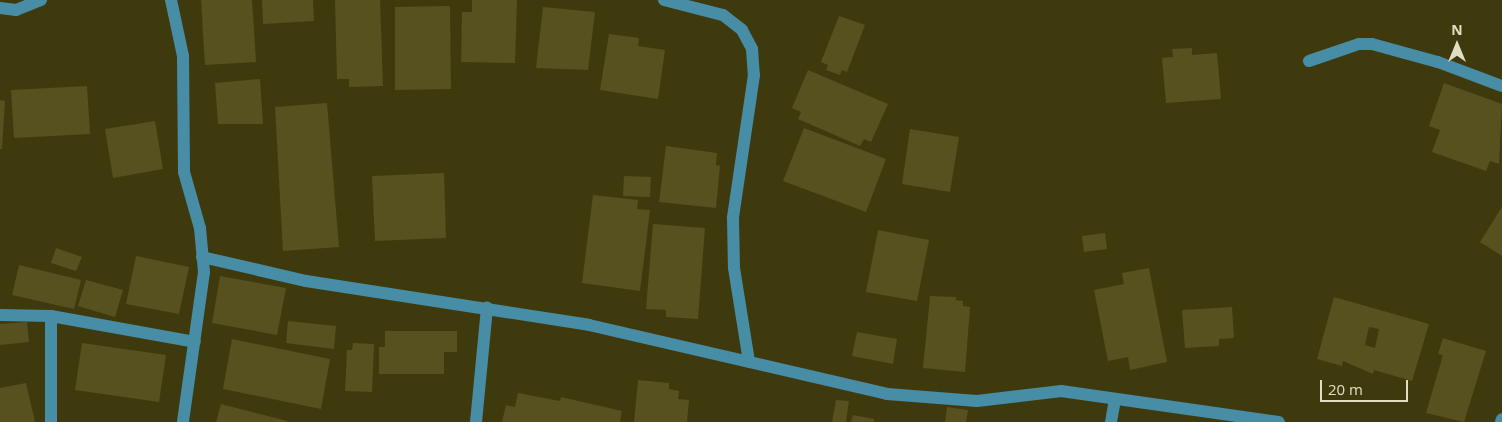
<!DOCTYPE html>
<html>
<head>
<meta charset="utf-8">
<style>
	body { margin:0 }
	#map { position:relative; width:1502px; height:422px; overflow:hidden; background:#3f3a0e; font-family:"Open Sans",sans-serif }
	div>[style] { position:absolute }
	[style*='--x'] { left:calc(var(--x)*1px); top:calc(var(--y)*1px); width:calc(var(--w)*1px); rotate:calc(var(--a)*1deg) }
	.building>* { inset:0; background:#56511f }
	.minor>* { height:12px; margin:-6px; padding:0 6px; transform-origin:6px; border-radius:6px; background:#478da6 }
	span { translate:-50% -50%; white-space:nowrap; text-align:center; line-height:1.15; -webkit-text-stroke:5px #3f3a0e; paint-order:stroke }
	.north { position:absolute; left:1432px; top:20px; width:50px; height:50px; -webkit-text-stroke:4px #3f3a0e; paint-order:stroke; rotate:0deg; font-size:14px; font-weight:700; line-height:20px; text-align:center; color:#e0dec1 }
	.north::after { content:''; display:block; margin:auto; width:18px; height:22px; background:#e0dec1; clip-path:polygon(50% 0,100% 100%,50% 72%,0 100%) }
	.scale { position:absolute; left:1320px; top:380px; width:88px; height:22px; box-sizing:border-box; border:2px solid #e0dec1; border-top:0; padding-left:6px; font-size:15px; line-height:18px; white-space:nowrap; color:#e0dec1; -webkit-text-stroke:4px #3f3a0e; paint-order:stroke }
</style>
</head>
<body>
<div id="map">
	<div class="building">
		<i style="clip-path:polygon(201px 0,252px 0,256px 62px,205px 65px)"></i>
		<i style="clip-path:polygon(262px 0,313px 0,314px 21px,263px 24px)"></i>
		<i style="clip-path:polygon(335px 0,380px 0,383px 86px,349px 87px,349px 79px,337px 79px)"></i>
		<i style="clip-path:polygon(472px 0,517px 0,515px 63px,461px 62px,462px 12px,472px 12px)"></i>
		<i style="clip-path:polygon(450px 6px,451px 89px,395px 90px,395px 7px)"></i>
		<i style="clip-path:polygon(543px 7px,595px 12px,588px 70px,536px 68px)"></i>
		<i style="clip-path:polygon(839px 16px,865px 25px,847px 72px,842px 70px,840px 75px,826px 70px,828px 65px,821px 62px)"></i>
		<i style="clip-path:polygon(609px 34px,639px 38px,638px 46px,665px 50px,658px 99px,600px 90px)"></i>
		<i style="clip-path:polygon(1192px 48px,1192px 55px,1217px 53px,1221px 99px,1166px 103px,1162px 58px,1173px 57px,1172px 49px)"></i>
		<i style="clip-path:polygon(808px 70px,888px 104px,871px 142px,864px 139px,860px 146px,798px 119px,801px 112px,792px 108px)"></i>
		<i style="clip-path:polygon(260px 79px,263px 124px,218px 124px,215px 83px)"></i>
		<i style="clip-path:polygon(1444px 83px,1502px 104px,1499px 164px,1490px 161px,1486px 171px,1432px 152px,1440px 130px,1429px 126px)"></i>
		<i style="clip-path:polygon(87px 86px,90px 134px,14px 138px,11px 90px)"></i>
		<i style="clip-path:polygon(0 100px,5px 101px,2px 149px,0 149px)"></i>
		<i style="clip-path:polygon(327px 103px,339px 247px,283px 251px,275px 107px)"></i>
		<i style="clip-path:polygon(155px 121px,163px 169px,113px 178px,105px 129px)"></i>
		<i style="clip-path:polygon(804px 128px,886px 159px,866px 212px,783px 181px)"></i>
		<i style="clip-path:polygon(910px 129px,959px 137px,950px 192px,902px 184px)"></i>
		<i style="clip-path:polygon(666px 146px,717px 153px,716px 165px,720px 166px,716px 208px,659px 202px)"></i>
		<i style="clip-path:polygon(444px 173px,446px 238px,375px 241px,372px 176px)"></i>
		<i style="clip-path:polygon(624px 176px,651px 177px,650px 197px,623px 196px)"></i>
		<i style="clip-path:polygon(593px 195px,638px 200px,637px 209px,650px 210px,640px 291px,582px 283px)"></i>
		<i style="clip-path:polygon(1502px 207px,1502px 256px,1480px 242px)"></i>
		<i style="clip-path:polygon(653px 224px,705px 228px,698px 319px,666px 317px,666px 310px,646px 309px)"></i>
		<i style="clip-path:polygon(878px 230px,929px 240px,917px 301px,866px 292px)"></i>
		<i style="clip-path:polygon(1105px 233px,1107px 249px,1084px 252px,1082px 236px)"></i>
		<i style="clip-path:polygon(56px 248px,82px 257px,76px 271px,51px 263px)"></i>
		<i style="clip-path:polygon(136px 256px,189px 267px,179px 314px,126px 304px)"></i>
		<i style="clip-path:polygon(19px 265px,81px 280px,74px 309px,12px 295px)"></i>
		<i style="clip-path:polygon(1149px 268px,1167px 362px,1130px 370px,1128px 357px,1108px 361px,1094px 290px,1124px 284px,1122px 273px)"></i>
		<i style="clip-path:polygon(220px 276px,286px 288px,277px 335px,212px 323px)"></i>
		<i style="clip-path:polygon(86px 280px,123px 290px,115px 317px,78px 306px)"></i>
		<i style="clip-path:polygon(930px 296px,956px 297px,956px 300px,963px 301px,963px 306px,970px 307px,965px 372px,923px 368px)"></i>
		<i style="clip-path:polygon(evenodd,1334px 297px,1429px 324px,1412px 381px,1374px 370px,1373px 374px,1343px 361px,1342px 366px,1317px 359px,1334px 297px,1369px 327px,1379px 329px,1375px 348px,1365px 345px,1369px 327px)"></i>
		<i style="clip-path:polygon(1232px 307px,1234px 338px,1219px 339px,1219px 346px,1185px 348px,1182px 310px)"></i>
		<i style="clip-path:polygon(288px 321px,336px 326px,334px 349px,286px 343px)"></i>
		<i style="clip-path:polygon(27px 322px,29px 342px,0 345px,0 324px)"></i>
		<i style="clip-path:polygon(385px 331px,457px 331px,457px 352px,444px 352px,444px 374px,379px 374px,379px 347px,385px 347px)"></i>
		<i style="clip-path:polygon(857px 332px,897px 339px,893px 364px,852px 356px)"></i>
		<i style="clip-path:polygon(1443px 338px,1486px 351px,1464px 422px,1426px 413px,1443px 355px,1438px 354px)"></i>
		<i style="clip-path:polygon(232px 339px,330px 359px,321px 409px,223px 389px)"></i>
		<i style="clip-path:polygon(82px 343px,166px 355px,159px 402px,75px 390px)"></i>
		<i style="clip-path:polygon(353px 343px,374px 344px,372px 392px,345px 391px,347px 350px,352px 350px)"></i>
		<i style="clip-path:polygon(638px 380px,669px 383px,669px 389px,679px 391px,678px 399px,689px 400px,687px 422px,634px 422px)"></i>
		<i style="clip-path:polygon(26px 383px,35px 422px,0 422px,0 388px)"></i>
		<i style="clip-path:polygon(518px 393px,560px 401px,561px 397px,622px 411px,620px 422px,502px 422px,506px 405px,515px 407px)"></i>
		<i style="clip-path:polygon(836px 400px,849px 401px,846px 422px,832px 422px)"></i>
		<i style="clip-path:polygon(221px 404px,287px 421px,287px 422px,216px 422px)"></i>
		<i style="clip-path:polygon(947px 407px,968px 410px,966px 422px,945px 422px)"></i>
		<i style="clip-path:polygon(853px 415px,874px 419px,874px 422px,851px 422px)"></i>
	</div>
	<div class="minor">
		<i style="--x:171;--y:0;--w:57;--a:77.9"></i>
		<i style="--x:183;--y:56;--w:116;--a:89.5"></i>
		<i style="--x:184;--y:172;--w:58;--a:74.1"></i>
		<i style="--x:200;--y:228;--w:44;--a:84.8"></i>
		<i style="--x:204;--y:272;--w:151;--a:98"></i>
		<i style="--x:664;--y:0;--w:61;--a:14.3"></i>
		<i style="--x:723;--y:15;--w:24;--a:38"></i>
		<i style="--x:742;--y:30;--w:21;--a:62"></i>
		<i style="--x:752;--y:49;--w:26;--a:86"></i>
		<i style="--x:754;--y:75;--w:145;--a:98.4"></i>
		<i style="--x:733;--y:218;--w:50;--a:88.9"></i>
		<i style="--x:734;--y:268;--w:95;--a:80.9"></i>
		<i style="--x:0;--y:8;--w:16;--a:7"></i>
		<i style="--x:16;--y:10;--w:27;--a:-22"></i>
		<i style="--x:1309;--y:61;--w:53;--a:-18.8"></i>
		<i style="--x:1359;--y:44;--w:13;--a:0"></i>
		<i style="--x:1372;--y:44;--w:68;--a:15.3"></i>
		<i style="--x:1438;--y:62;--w:68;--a:20.6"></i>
		<i style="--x:202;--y:257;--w:107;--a:13"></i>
		<i style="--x:306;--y:281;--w:286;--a:8.8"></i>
		<i style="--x:589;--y:325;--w:306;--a:13"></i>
		<i style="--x:887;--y:394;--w:90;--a:4.4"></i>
		<i style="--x:977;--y:401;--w:85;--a:-6.8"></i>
		<i style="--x:1061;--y:391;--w:220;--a:8.1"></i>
		<i style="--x:0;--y:315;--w:51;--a:1.1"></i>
		<i style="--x:51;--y:316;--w:146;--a:10.2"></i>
		<i style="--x:51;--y:422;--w:106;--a:-90"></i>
		<i style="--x:476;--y:422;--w:115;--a:-84.5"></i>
		<i style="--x:1111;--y:422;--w:23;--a:-80"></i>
		<i style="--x:1501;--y:422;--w:3;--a:-72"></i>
	</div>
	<div class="north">N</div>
	<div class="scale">20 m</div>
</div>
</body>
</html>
